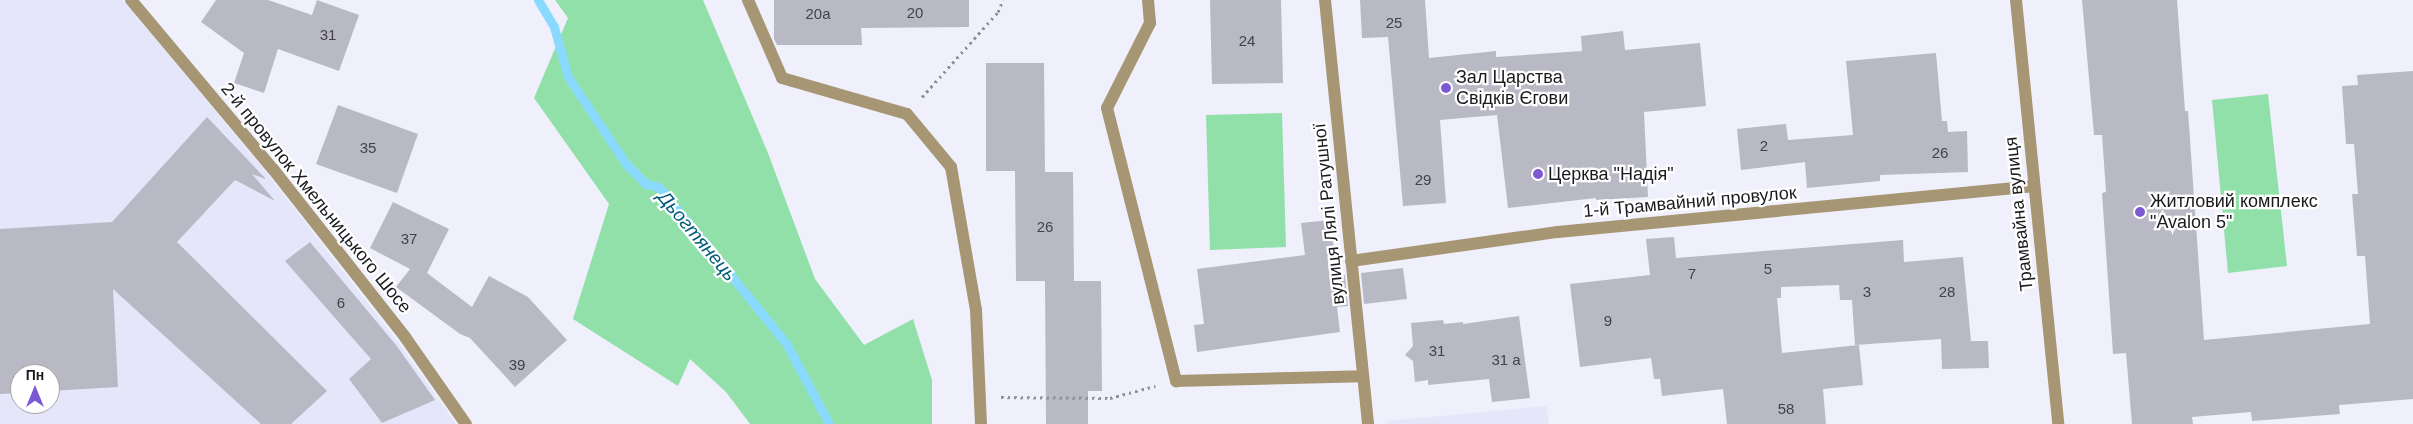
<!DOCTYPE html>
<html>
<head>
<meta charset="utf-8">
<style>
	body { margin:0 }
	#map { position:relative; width:2413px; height:424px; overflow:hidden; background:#eff0fc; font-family:Helvetica,sans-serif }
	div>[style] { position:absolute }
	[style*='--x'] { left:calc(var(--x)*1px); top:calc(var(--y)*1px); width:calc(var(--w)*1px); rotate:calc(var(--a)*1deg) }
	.built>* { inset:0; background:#e5e6fa }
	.green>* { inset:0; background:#92e0a9 }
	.stream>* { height:9px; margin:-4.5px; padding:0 4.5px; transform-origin:4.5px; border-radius:4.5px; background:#8adaff }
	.building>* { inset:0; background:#b8b9c5 }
	.path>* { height:3px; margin-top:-1.5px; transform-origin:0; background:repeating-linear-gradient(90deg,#8f9098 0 2.5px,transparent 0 6.5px) }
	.lane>* { height:12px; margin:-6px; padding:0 6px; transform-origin:6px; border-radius:6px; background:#a79673 }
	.street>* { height:12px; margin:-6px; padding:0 6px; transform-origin:6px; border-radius:6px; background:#a79673 }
	.dots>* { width:14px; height:14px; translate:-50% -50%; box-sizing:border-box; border:2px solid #fff; border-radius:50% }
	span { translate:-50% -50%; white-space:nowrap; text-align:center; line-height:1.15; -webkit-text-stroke:4.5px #fff; paint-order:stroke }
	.number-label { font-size:15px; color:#424248 }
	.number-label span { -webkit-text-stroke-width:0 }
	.poi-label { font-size:18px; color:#1b1b1f }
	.left { translate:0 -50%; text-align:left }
	.street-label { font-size:18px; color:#1b1b1f }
	.water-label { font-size:19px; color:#005c7b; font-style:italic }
	.north { position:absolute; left:10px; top:364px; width:50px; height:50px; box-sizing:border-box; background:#fff; border:1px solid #a4a4a5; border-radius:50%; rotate:0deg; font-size:14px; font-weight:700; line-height:20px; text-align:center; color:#1b1b1f }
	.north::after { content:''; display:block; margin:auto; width:18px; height:22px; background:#7c59d3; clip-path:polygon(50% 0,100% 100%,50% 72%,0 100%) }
</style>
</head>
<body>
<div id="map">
	<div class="built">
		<i style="clip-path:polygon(evenodd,0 0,123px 0,267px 173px,398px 342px,456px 424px,0 424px,0 0,20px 374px,50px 374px,50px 404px,20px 404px,20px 374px)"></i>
		<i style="clip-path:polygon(1546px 406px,1549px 424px,1388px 424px,1388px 421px)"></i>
	</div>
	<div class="green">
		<i style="clip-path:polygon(555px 0,703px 0,768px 153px,815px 279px,864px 345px,913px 319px,932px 380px,932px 424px,750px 424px,726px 392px,690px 359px,678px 386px,573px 319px,609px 204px,534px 98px,568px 18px)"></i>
		<i style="clip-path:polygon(2268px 94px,2287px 266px,2228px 273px,2212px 100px)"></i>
		<i style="clip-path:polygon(1282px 113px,1286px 247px,1210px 250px,1206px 115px)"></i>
	</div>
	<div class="stream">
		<i style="--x:538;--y:0;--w:31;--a:59"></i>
		<i style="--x:554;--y:27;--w:52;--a:74.4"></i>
		<i style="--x:568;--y:77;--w:105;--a:56.3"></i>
		<i style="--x:626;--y:164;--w:28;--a:45"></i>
		<i style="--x:646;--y:184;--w:13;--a:13"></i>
		<i style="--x:659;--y:187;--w:201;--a:50.9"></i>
		<i style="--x:786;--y:343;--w:92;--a:62"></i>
	</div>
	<div class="building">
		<i style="clip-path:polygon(216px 0,268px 0,312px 15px,317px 0,359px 15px,339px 71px,278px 49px,264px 93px,234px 83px,244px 53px,201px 22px)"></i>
		<i style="clip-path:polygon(774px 0,969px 0,969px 27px,861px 28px,862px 45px,777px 45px,774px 39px)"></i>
		<i style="clip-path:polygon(1210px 0,1281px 0,1283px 83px,1212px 84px)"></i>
		<i style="clip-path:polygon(1360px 0,1425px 0,1429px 58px,1496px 51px,1496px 57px,1582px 51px,1581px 36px,1623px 31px,1625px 50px,1700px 43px,1706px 106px,1644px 112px,1648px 197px,1596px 200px,1596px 198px,1508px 208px,1497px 115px,1440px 120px,1446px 203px,1403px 206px,1388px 37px,1362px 38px)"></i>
		<i style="clip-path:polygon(2082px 0,2177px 0,2185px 111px,2188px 111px,2204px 340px,2370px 324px,2365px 256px,2357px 256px,2352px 194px,2358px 194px,2354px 144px,2346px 144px,2342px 86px,2358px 85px,2357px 75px,2413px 71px,2413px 399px,2339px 405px,2340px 414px,2252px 421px,2251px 412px,2192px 417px,2193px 424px,2132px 424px,2126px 353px,2113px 354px,2102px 193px,2106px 192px,2102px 135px,2094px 135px)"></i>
		<i style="clip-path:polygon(1936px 53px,1942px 121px,1947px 121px,1948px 132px,1967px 131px,1968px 172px,1880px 175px,1880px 181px,1807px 188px,1805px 162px,1741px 170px,1737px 129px,1786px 124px,1788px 140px,1853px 135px,1846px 61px)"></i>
		<i style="clip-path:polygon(986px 63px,1044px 63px,1045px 172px,1073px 172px,1074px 281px,1101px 281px,1102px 391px,1088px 391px,1088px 424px,1046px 424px,1045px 281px,1016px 281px,1015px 171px,986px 171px)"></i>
		<i style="clip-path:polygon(338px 105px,418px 134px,397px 193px,316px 164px)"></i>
		<i style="clip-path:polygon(207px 117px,266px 179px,252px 174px,275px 201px,235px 180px,177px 242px,327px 391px,291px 424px,261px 424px,113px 289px,118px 387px,50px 391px,50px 374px,20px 374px,20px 393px,0 394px,0 229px,112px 222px)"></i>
		<i style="clip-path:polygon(393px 202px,449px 229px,427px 273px,472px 307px,489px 276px,528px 297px,567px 340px,515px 387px,470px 338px,460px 334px,396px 287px,410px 269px,370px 248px)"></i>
		<i style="clip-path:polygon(1330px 220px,1338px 276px,1345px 275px,1348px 306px,1337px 307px,1340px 332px,1197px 352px,1194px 325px,1204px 324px,1197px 269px,1305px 255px,1301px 223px)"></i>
		<i style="clip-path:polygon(1674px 237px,1676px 258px,1903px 240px,1904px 262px,1963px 257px,1971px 341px,1988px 341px,1989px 368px,1942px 369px,1941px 339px,1855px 345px,1852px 300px,1840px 300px,1839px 285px,1781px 287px,1781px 298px,1777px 298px,1782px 353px,1859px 345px,1863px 385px,1823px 389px,1826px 424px,1727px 424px,1723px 389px,1662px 396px,1660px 379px,1654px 379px,1651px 358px,1580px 367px,1570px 284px,1650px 275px,1646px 239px)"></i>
		<i style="clip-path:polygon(310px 242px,396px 345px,435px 400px,382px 423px,349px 379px,371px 359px,285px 261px)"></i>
		<i style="clip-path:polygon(1403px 268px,1407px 299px,1364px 304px,1361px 273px)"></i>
		<i style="clip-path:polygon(1519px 316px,1530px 398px,1492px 402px,1489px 379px,1428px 385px,1428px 380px,1415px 382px,1413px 361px,1405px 355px,1413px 346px,1411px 323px,1443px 320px,1444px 324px,1463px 322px,1463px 324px)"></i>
	</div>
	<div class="path">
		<i style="--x:922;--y:97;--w:114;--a:-48.2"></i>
		<i style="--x:998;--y:12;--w:13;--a:-67"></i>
		<i style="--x:1001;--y:397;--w:109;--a:0.5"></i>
		<i style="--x:1110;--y:398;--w:47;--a:-14.9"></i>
	</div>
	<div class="lane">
		<i style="--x:748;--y:0;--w:85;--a:66.4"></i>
		<i style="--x:782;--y:78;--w:130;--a:16.1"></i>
		<i style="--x:907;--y:114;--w:69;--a:50.3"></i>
		<i style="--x:951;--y:167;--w:145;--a:80.1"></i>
		<i style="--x:976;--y:310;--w:114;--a:87.5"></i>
		<i style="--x:1148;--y:0;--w:23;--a:85"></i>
		<i style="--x:1150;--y:23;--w:95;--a:116.8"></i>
		<i style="--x:1107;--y:108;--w:282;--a:75.8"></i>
		<i style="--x:1176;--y:381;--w:186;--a:-1.5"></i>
	</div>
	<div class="street">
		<i style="--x:131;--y:0;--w:221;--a:50"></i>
		<i style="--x:273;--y:169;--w:214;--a:51.8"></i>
		<i style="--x:405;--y:337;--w:106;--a:55"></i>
		<i style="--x:1325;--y:0;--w:426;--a:84.2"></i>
		<i style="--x:2016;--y:0;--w:426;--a:84.3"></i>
		<i style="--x:1351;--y:261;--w:209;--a:-8"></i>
		<i style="--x:1558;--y:232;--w:477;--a:-5.5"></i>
	</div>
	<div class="dots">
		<i style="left:1446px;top:88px;background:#7c59d3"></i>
		<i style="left:1538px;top:174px;background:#7c59d3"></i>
		<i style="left:2140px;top:212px;background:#7c59d3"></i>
	</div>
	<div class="number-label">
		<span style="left:915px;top:13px">20</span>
		<span style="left:818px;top:14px">20а</span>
		<span style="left:1394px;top:23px">25</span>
		<span style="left:328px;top:35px">31</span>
		<span style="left:1247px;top:41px">24</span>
		<span style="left:1764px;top:146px">2</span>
		<span style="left:368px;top:148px">35</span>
		<span style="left:1940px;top:153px">26</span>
		<span style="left:1423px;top:180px">29</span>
		<span style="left:1045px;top:227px">26</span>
		<span style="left:409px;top:239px">37</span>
		<span style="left:1768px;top:269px">5</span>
		<span style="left:1692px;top:274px">7</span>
		<span style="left:1867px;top:292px">3</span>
		<span style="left:1947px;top:292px">28</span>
		<span style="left:341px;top:303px">6</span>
		<span style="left:1608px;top:321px">9</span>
		<span style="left:1437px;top:351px">31</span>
		<span style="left:1506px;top:360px">31 а</span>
		<span style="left:517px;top:365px">39</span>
		<span style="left:1786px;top:409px">58</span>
	</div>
	<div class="poi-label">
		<span class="left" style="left:1456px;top:88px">Зал Царства<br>Свідків Єгови</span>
		<span class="left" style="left:1548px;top:174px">Церква "Надія"</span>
		<span class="left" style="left:2150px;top:212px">Житловий комплекс<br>"Avalon 5"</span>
	</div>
	<div class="street-label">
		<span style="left:316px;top:198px;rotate:51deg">2-й провулок Хмельницького Шосе</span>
		<span style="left:1690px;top:202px;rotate:-5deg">1-й Трамвайний провулок</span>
		<span style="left:1329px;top:214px;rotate:-96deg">вулиця Лялі Ратушної</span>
		<span style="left:2019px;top:214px;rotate:-96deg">Трамвайна вулиця</span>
	</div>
	<div class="water-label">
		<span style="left:697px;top:236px;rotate:50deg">Дьогтянець</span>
	</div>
	<div class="north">Пн</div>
</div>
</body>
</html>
